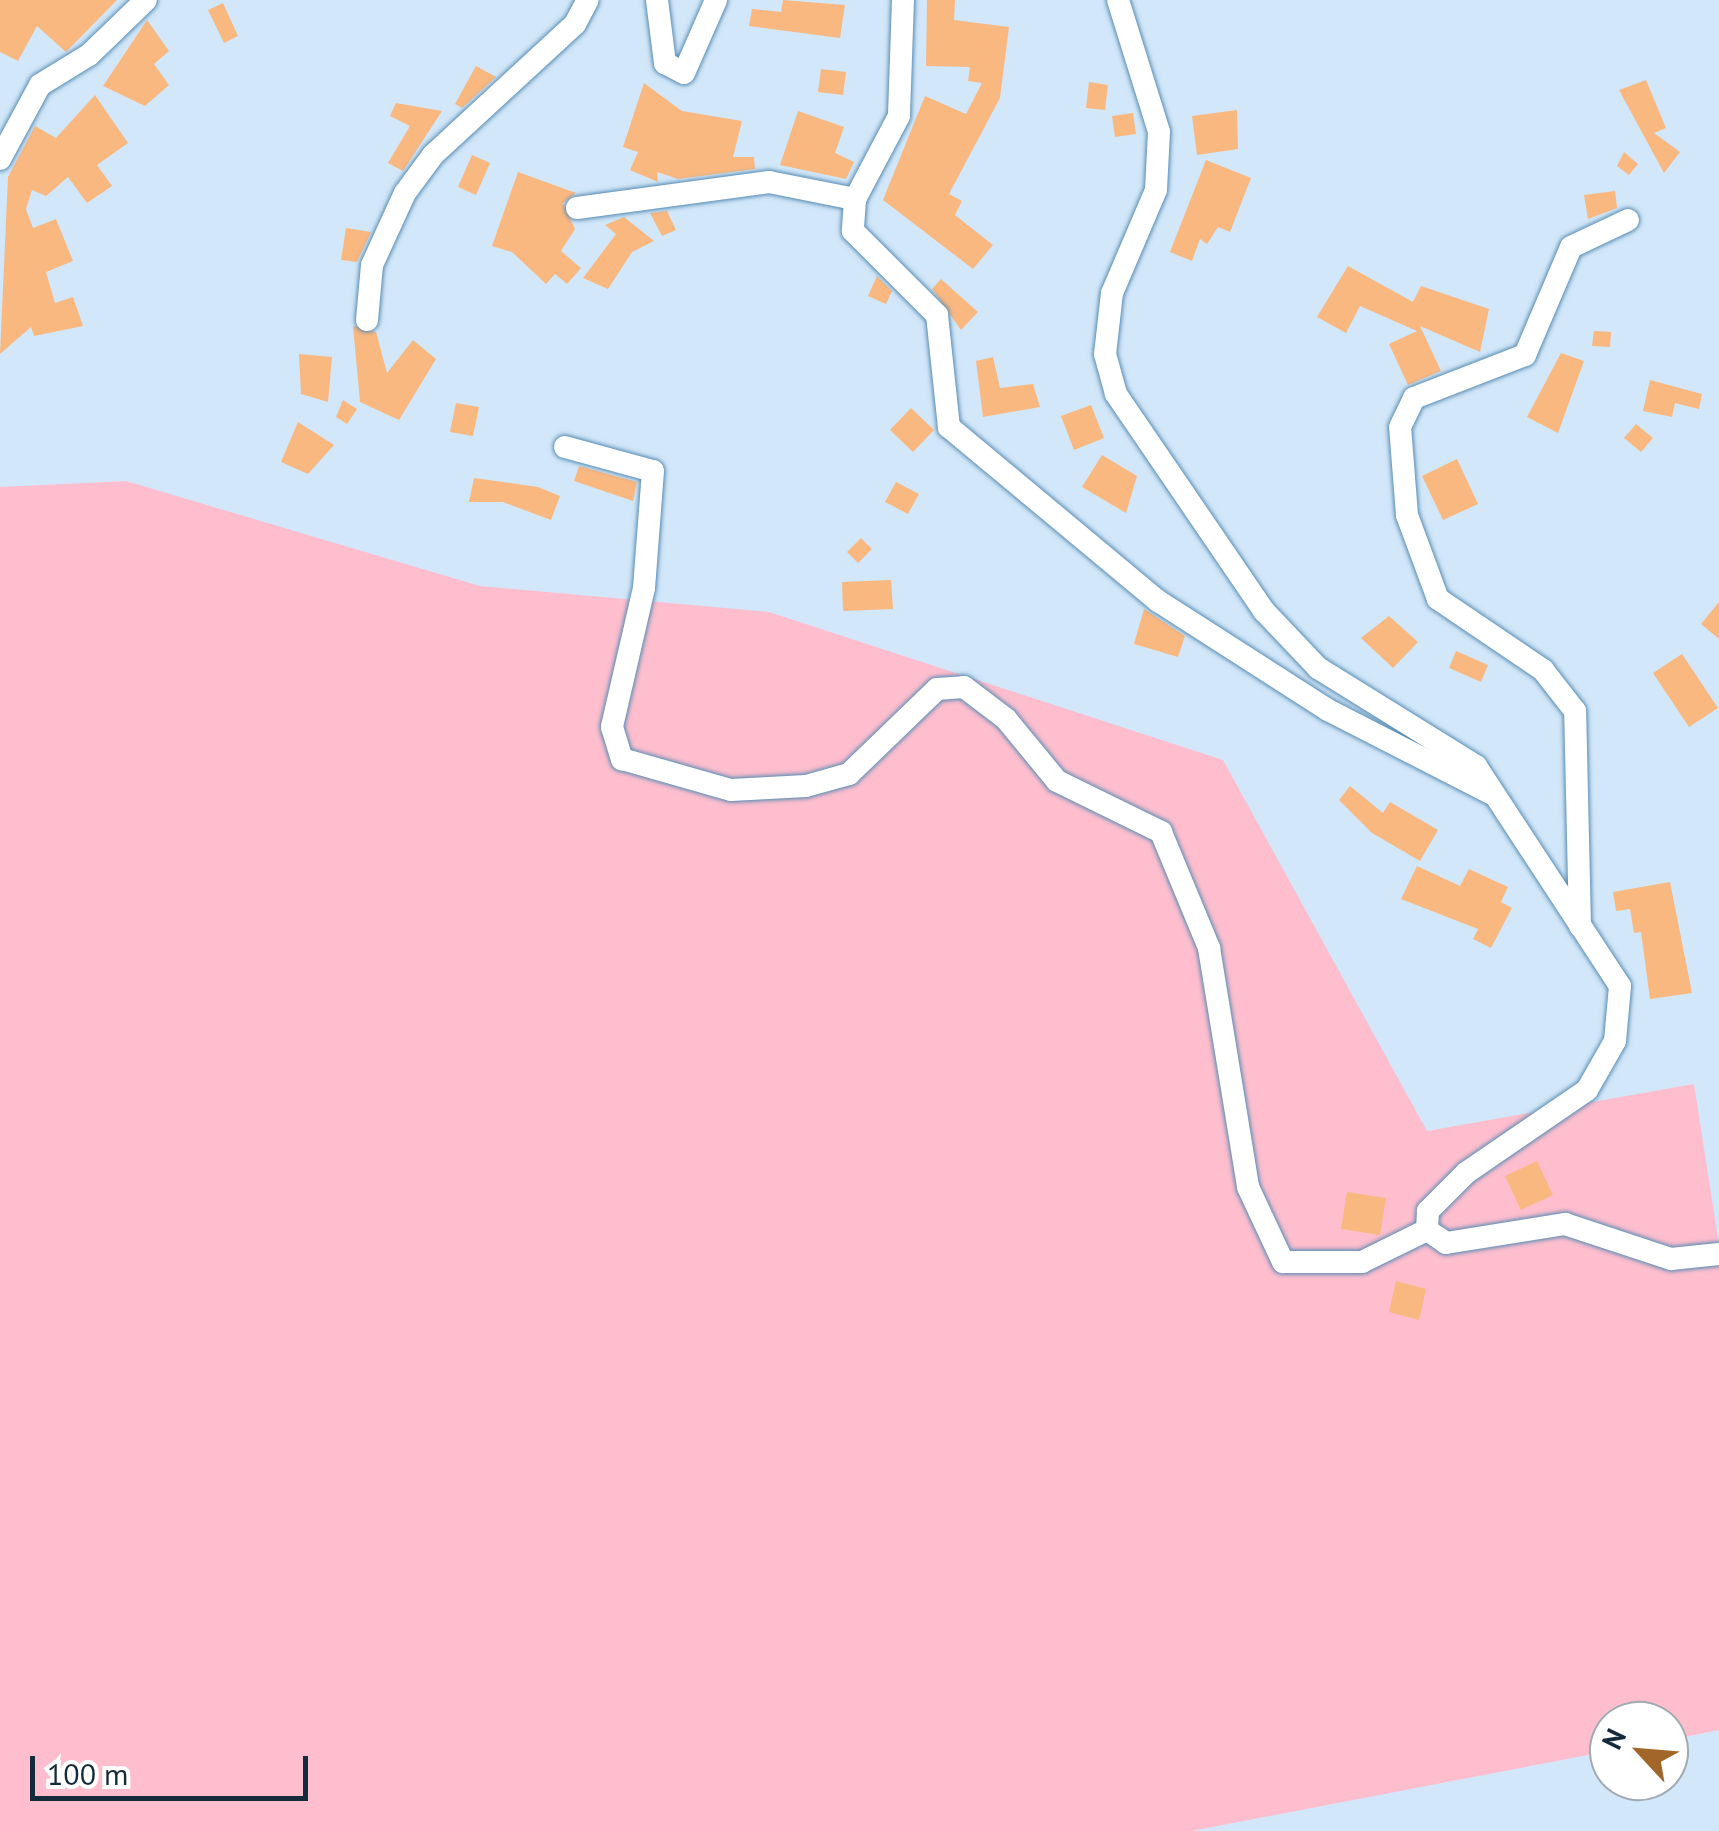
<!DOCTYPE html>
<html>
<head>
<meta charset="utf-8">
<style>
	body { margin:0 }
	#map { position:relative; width:1719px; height:1831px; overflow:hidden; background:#d2e7f9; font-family:"PT Sans",sans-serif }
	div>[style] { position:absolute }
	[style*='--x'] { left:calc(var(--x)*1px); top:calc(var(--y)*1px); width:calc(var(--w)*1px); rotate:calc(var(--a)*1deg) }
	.green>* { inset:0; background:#febece }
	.building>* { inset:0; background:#f9b880 }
	.roads { filter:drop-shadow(0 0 2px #578cb4) drop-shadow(0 0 2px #578cb4) }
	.minor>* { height:22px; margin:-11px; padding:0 11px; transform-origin:11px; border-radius:11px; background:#fff }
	span { translate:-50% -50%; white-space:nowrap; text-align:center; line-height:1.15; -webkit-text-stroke:10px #fff; paint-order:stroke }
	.north { position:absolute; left:1589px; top:1701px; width:100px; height:100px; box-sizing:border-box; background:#fff; border:2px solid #a1aab1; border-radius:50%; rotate:296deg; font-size:28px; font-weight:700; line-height:40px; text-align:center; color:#152b3c }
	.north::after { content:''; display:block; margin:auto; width:35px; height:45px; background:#a36629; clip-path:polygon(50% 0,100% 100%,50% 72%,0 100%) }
	.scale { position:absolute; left:30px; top:1756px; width:278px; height:45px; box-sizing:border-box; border:5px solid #152b3c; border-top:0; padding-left:12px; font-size:30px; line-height:35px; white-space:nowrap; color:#152b3c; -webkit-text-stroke:8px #fff; paint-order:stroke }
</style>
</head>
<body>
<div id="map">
	<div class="green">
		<i style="clip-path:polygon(126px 481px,480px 586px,769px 612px,1223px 760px,1427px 1131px,1694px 1084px,1719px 1245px,1719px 1730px,1669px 1740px,1669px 1721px,1609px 1721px,1609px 1751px,1191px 1831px,0 1831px,0 487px)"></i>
	</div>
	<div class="building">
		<i style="clip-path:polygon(0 0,117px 0,66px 52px,37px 26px,18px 61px,0 52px)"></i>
		<i style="clip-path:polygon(783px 0,845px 5px,840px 38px,749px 26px,752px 9px,781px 12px)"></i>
		<i style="clip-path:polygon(927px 0,955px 0,954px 20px,1009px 27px,1000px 98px,949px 194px,962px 201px,955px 215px,993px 245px,973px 269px,883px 200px,925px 96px,966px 114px,982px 83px,968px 81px,970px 67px,926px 66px)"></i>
		<i style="clip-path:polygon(223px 3px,238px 36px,224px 43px,208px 10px)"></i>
		<i style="clip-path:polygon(147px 20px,169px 51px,154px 64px,169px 85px,145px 106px,103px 86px)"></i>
		<i style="clip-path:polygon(476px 66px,496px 77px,462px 108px,455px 104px)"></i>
		<i style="clip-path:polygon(821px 69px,846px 72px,843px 95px,818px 92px)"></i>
		<i style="clip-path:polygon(1646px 80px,1666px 128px,1654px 133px,1680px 152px,1664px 173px,1619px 90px)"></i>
		<i style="clip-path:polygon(1089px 82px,1108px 85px,1105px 110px,1086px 108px)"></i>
		<i style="clip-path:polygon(644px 83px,682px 111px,742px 121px,733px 157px,754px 157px,755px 169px,678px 179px,657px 172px,658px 182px,630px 170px,638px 152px,623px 147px)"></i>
		<i style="clip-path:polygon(95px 95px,128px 143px,97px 165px,112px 186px,87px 203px,68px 177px,46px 196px,32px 190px,26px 209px,33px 228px,56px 219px,73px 261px,46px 272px,55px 303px,73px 297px,83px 326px,34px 336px,31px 327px,0 354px,8px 177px,35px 126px,56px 138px)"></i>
		<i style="clip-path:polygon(396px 103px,442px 111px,403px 171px,388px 163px,410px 126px,390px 116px)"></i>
		<i style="clip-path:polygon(1237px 110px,1238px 149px,1197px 155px,1192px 116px)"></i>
		<i style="clip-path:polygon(798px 111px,844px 127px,835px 153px,854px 162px,846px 179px,780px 165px)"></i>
		<i style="clip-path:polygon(1133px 113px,1136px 134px,1115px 137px,1112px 116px)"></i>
		<i style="clip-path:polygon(1624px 152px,1638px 164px,1629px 175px,1617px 166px)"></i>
		<i style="clip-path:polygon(472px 155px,490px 163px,476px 195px,458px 187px)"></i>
		<i style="clip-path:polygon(1206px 160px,1251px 178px,1230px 232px,1218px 227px,1207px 244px,1200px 239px,1192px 261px,1170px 252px)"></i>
		<i style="clip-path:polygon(518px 172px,576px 193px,563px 203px,575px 229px,561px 251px,581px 268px,567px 284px,555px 274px,546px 284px,512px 252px,492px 246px)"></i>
		<i style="clip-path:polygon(1615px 191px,1617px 208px,1588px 219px,1584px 195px)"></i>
		<i style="clip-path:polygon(667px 211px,676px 230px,662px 236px,650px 213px)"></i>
		<i style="clip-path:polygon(624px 217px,654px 241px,632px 252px,608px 289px,583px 278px,616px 234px,605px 225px)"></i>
		<i style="clip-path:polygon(346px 228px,371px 232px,357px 262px,341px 260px)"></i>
		<i style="clip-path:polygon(1348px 266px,1413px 302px,1421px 286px,1489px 309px,1480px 352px,1420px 326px,1441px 371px,1408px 385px,1389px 344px,1417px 331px,1360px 306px,1346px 333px,1317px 317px)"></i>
		<i style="clip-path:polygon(877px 276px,892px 291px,886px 304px,868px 296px)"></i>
		<i style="clip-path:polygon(941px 279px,978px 312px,961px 330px,932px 289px)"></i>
		<i style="clip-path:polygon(353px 326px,376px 332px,387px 373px,413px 340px,436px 359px,399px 420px,360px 402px)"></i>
		<i style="clip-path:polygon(1594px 331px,1611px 332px,1610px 347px,1592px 346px)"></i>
		<i style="clip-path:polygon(1561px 353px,1584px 361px,1558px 433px,1527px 417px)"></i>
		<i style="clip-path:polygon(299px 354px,332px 357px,328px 402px,301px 394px)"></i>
		<i style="clip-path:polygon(993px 357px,1000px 388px,1033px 384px,1040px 407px,983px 417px,976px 361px)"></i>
		<i style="clip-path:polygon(1650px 380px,1702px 394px,1699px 409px,1675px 403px,1672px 417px,1643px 411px)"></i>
		<i style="clip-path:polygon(343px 400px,357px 409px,347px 424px,336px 417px)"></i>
		<i style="clip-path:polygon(456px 403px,479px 407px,473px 436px,450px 432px)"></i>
		<i style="clip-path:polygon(1091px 405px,1104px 438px,1074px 450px,1061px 416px)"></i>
		<i style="clip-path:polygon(911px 408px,934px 430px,913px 452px,890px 430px)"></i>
		<i style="clip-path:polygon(298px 422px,334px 445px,308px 474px,281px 462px)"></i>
		<i style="clip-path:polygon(1636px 424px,1653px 438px,1641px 452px,1624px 438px)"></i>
		<i style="clip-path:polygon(1102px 455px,1137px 476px,1126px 513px,1082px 487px)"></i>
		<i style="clip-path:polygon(1457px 459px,1478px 504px,1443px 520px,1422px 476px)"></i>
		<i style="clip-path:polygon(579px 466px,637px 482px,633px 501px,574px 481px)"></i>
		<i style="clip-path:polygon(474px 478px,538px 487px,560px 496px,551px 520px,503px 502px,469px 502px)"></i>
		<i style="clip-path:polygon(896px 482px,919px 494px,908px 514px,885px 502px)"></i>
		<i style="clip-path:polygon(861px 538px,872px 549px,858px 563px,847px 552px)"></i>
		<i style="clip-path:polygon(891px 580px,893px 609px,843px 611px,842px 582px)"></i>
		<i style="clip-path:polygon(1719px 602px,1719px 639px,1701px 624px)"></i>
		<i style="clip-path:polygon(1144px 609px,1185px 636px,1178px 657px,1134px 644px)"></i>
		<i style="clip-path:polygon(1389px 616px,1418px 642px,1393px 668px,1361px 638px)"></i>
		<i style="clip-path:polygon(1456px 651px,1488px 665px,1481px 682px,1449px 668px)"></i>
		<i style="clip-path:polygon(1682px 654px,1718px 708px,1689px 727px,1653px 673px)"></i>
		<i style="clip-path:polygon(1350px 786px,1383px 813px,1390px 802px,1438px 830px,1420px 861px,1372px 833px,1339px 800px)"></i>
		<i style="clip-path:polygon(1417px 866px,1460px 886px,1469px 869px,1508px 887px,1501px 902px,1512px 908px,1491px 948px,1473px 939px,1478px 929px,1401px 899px)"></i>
		<i style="clip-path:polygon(1670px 882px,1692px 993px,1650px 999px,1641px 932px,1634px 933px,1630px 909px,1616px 911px,1613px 892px)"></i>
		<i style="clip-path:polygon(1537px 1161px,1553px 1195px,1521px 1210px,1505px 1176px)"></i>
		<i style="clip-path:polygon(1347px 1192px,1386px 1198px,1380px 1235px,1341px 1229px)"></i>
		<i style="clip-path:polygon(1396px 1281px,1426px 1289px,1419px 1320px,1389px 1312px)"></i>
	</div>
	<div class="roads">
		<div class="minor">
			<i style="--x:657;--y:0;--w:64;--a:82.8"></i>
			<i style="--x:665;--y:63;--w:21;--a:28"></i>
			<i style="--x:684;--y:73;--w:80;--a:-66.3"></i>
			<i style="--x:903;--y:0;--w:116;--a:92"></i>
			<i style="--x:899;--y:116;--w:94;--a:117.9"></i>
			<i style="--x:855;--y:199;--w:32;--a:94"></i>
			<i style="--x:853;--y:231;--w:119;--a:45"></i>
			<i style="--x:937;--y:315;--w:113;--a:83.9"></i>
			<i style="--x:949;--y:427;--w:272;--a:39.8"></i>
			<i style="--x:1158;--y:601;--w:202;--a:32.7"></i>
			<i style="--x:1328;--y:710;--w:186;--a:27.1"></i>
			<i style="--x:1118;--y:0;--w:138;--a:72.7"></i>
			<i style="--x:1159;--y:132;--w:58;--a:93"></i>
			<i style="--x:1156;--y:190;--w:112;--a:113.1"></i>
			<i style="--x:1112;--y:293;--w:61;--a:96.5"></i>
			<i style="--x:1105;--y:354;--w:41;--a:74.6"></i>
			<i style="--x:1116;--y:394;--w:263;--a:55.7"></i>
			<i style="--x:1264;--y:611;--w:79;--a:46.5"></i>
			<i style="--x:1318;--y:668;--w:186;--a:31.8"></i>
			<i style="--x:1476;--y:766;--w:263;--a:56.8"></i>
			<i style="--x:1620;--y:986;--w:55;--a:95.2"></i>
			<i style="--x:1615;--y:1041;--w:56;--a:119.7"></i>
			<i style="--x:1587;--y:1090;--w:147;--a:145.6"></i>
			<i style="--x:1466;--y:1173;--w:54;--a:135"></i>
			<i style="--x:1428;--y:1211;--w:19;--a:93"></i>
			<i style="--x:1427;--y:1230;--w:23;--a:34"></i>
			<i style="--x:1446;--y:1243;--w:121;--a:-9.1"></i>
			<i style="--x:1565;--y:1224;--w:112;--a:18.3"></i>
			<i style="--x:1671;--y:1259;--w:48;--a:-5.9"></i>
			<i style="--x:0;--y:159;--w:84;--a:-61.6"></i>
			<i style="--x:40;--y:85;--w:57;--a:-31.5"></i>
			<i style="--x:89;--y:55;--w:79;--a:-44"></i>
			<i style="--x:577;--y:208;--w:194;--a:-7.7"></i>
			<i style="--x:769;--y:182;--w:88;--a:11.2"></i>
			<i style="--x:367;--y:320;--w:55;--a:-84.8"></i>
			<i style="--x:372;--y:265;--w:79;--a:-65.4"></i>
			<i style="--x:405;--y:193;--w:47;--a:-53.6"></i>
			<i style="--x:433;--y:155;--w:193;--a:-42.7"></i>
			<i style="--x:575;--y:24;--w:27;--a:-62"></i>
			<i style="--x:565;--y:447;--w:91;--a:15.3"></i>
			<i style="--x:653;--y:471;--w:117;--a:94.4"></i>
			<i style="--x:644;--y:588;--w:143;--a:103"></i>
			<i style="--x:612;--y:727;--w:34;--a:73"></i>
			<i style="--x:622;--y:759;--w:113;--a:15.9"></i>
			<i style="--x:731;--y:790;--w:75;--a:-3.1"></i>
			<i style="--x:806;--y:786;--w:45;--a:-15.6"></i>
			<i style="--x:849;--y:774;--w:122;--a:-44"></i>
			<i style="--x:937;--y:689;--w:27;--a:-4"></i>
			<i style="--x:964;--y:687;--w:53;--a:37.3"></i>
			<i style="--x:1006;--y:719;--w:80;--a:50.6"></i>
			<i style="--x:1057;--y:781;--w:116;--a:26.1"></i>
			<i style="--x:1161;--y:832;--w:126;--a:67.5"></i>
			<i style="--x:1209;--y:948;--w:242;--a:80.7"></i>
			<i style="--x:1248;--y:1187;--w:83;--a:65"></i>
			<i style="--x:1283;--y:1262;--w:79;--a:0"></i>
			<i style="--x:1362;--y:1262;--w:72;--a:-26.2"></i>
			<i style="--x:1580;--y:926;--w:215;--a:-91.3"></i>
			<i style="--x:1575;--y:711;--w:52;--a:-128"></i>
			<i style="--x:1543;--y:670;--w:127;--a:-145.9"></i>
			<i style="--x:1438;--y:599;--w:90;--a:-110.3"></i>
			<i style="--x:1407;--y:515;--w:88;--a:-94.5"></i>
			<i style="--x:1400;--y:427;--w:32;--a:-64"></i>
			<i style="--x:1414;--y:398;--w:119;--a:-21.2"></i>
			<i style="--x:1525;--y:355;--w:117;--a:-66.9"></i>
			<i style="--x:1571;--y:247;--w:63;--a:-25.3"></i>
		</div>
	</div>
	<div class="north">N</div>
	<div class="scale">100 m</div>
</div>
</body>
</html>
